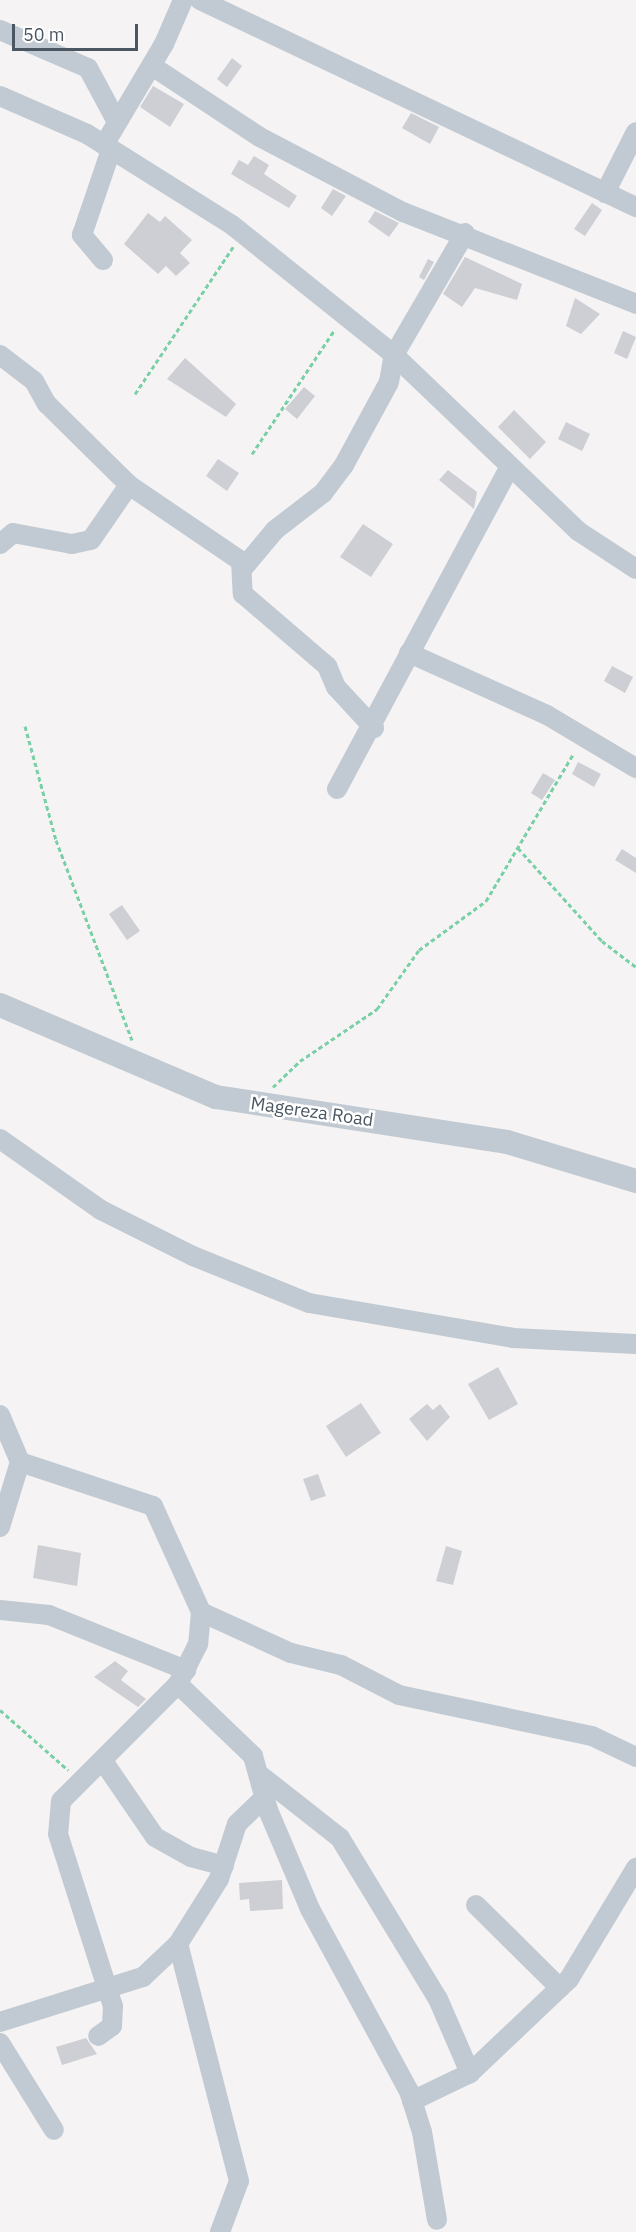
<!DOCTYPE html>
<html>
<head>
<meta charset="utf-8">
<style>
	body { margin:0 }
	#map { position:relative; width:636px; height:2232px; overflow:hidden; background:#f5f3f3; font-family:"IBM Plex Sans",sans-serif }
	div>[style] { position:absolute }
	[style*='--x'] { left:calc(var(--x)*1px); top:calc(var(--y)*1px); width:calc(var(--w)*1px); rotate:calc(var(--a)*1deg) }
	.building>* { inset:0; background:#cdcfd5 }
	.path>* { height:3px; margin-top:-1.5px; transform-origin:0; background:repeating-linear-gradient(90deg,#7ad0a6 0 4.5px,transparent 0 7.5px) }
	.minor>* { height:20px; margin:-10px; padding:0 10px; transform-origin:10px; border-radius:10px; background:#c1cad2 }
	.tertiary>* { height:24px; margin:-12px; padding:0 12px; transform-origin:12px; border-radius:12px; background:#c1cad2 }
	span { translate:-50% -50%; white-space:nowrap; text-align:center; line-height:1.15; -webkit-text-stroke:5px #fff; paint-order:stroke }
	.street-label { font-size:18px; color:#4a5661 }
	.scale { position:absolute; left:12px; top:24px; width:126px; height:27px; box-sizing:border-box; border:3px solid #4a5661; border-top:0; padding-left:8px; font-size:18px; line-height:21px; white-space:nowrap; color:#4a5661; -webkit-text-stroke:4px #fff; paint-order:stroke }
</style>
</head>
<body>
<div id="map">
	<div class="building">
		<i style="clip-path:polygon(232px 58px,242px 66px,227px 87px,217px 79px)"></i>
		<i style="clip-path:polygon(153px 86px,184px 104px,170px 127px,140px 107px)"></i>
		<i style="clip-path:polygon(411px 113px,439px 127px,430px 144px,402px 128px)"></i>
		<i style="clip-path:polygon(254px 156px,269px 165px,264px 174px,297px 196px,289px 208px,231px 174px,239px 160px,248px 165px)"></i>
		<i style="clip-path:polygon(333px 189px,346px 196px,332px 216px,321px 208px)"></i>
		<i style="clip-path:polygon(592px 203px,602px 210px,585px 236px,574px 229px)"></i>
		<i style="clip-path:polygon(375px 211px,399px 223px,389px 237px,368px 222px)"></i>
		<i style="clip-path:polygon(148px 213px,160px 222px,165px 216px,192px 240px,180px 253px,190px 263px,176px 276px,166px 266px,158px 274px,124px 244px)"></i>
		<i style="clip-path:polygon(465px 257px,522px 284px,517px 300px,475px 288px,462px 307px,443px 294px)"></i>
		<i style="clip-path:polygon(428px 259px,434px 262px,424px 280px,419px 277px)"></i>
		<i style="clip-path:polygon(575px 298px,600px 314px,581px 334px,566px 326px)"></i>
		<i style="clip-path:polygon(623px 331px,636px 337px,627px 359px,614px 353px)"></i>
		<i style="clip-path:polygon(185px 358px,236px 404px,226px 417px,167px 379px)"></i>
		<i style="clip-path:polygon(304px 387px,315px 396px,297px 419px,285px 409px)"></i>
		<i style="clip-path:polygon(514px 410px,546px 442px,530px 459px,498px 427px)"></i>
		<i style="clip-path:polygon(566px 422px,590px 434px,582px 451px,558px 439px)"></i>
		<i style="clip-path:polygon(218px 459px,239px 473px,227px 491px,206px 476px)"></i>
		<i style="clip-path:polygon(448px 470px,477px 492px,474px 509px,439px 480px)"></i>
		<i style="clip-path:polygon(363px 524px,393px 544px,371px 577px,340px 557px)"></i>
		<i style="clip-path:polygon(612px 666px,633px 677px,625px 693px,604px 681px)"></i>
		<i style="clip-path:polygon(578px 762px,601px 774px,594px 787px,572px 774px)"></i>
		<i style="clip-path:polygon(543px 773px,555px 780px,542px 800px,531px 793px)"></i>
		<i style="clip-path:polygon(622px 849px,636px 858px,636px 873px,615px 860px)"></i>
		<i style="clip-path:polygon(122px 905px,140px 931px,127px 940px,109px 914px)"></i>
		<i style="clip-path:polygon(498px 1367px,518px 1404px,489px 1420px,468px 1384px)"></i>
		<i style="clip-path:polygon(361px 1403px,381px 1433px,346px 1457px,326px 1426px)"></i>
		<i style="clip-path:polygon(427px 1404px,433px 1410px,440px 1404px,450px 1417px,427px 1441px,409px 1419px)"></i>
		<i style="clip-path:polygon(318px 1474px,326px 1496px,311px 1501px,303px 1479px)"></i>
		<i style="clip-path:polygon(38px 1545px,81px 1553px,77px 1586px,33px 1578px)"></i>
		<i style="clip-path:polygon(446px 1546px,462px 1551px,453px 1585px,436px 1581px)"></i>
		<i style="clip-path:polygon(115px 1661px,128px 1671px,121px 1680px,146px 1699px,138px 1707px,94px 1677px)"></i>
		<i style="clip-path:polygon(282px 1880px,283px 1909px,250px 1911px,249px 1899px,240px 1900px,239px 1883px)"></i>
		<i style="clip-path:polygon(86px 2038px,97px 2054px,62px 2065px,56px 2047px)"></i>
	</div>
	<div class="path">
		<i style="--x:135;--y:394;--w:177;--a:-56.3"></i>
		<i style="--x:252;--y:454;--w:150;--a:-56.4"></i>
		<i style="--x:25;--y:726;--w:118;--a:74.8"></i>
		<i style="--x:56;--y:840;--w:214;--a:69.2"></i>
		<i style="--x:518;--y:848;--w:125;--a:47.9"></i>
		<i style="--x:602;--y:941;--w:43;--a:37.4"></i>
		<i style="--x:273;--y:1087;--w:37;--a:-44"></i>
		<i style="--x:300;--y:1061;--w:93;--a:-34"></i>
		<i style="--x:377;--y:1009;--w:72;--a:-54.6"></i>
		<i style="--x:419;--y:950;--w:83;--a:-36.2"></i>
		<i style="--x:486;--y:901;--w:172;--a:-59.3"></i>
		<i style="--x:0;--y:1710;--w:91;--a:41.4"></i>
	</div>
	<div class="minor">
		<i style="--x:200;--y:0;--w:483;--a:25.4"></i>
		<i style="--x:0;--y:30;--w:96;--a:23.4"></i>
		<i style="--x:88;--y:68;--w:61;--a:61.8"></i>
		<i style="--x:152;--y:66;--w:127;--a:33.4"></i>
		<i style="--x:258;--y:136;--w:164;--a:27.7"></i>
		<i style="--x:403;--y:212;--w:251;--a:21.5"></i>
		<i style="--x:0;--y:96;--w:95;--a:23.6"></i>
		<i style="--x:87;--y:134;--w:171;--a:32.1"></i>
		<i style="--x:232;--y:225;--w:208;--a:38.7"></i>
		<i style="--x:394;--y:355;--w:255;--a:43.7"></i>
		<i style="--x:578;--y:531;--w:69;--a:33.2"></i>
		<i style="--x:104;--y:145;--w:117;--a:-59.3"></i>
		<i style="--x:164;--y:44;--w:48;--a:-66.6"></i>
		<i style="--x:605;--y:193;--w:68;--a:-63.1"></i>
		<i style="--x:103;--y:260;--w:33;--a:-130"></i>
		<i style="--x:82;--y:235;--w:90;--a:-71.2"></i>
		<i style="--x:0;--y:355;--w:43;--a:37.4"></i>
		<i style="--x:34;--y:381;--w:26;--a:61"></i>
		<i style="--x:47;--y:404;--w:115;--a:44.6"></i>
		<i style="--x:129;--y:485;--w:135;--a:34.2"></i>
		<i style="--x:241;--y:561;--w:33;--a:87"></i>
		<i style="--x:243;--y:594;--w:111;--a:40.6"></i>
		<i style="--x:327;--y:666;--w:23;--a:67"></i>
		<i style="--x:336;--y:687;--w:56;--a:47.2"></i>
		<i style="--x:0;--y:544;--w:17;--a:-40"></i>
		<i style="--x:13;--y:533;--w:60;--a:10.6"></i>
		<i style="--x:72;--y:544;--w:19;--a:-12"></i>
		<i style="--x:91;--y:540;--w:67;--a:-55.4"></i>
		<i style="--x:244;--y:567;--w:48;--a:-50"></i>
		<i style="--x:275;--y:530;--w:61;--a:-37.6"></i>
		<i style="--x:323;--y:493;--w:35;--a:-53"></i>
		<i style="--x:344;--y:465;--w:94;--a:-61.5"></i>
		<i style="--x:389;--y:382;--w:27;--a:-80"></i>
		<i style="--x:394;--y:355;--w:141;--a:-59.8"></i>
		<i style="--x:409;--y:653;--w:151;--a:24.2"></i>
		<i style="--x:547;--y:715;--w:104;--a:30.8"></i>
		<i style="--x:337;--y:789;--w:364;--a:-61.8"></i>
		<i style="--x:0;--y:1139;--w:123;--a:35.1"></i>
		<i style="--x:101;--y:1210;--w:103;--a:26.6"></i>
		<i style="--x:193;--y:1256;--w:125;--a:22.1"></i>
		<i style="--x:309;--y:1303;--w:207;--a:9.7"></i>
		<i style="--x:513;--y:1338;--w:123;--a:2.8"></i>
		<i style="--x:0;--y:1415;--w:51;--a:66.9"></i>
		<i style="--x:20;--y:1462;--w:68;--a:107.1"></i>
		<i style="--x:20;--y:1462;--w:140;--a:18.3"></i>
		<i style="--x:153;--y:1506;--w:116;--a:65.6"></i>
		<i style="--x:201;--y:1612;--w:32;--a:95"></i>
		<i style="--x:198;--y:1644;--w:45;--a:116.6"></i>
		<i style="--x:178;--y:1684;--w:165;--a:135"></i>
		<i style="--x:61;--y:1801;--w:33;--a:95"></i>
		<i style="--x:58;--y:1834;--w:181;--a:72.3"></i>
		<i style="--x:113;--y:2006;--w:20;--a:93"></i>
		<i style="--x:112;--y:2026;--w:17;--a:144"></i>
		<i style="--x:0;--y:1610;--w:49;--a:5.8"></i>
		<i style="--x:49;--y:1615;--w:148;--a:21.9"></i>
		<i style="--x:201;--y:1612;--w:99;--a:24.5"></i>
		<i style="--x:291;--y:1653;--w:51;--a:13.5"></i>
		<i style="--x:341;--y:1665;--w:65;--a:27.3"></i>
		<i style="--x:399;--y:1695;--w:197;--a:12"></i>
		<i style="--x:592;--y:1736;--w:49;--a:25.5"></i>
		<i style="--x:178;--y:1684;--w:104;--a:43.8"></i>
		<i style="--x:253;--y:1756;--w:56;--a:74.5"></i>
		<i style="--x:268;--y:1810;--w:108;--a:67"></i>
		<i style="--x:310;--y:1909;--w:207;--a:61.5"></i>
		<i style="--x:409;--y:2091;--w:43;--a:72.4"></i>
		<i style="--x:422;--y:2132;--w:89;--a:80.3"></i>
		<i style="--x:103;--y:1761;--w:92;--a:55.6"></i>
		<i style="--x:155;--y:1837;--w:41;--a:29.1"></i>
		<i style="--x:191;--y:1857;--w:34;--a:15"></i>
		<i style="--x:260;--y:1775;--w:102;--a:38.2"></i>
		<i style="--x:340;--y:1838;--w:188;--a:58.7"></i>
		<i style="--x:438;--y:1999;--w:81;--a:66.6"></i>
		<i style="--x:476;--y:1905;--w:118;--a:44.7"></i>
		<i style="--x:0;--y:2022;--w:150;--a:-17.5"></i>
		<i style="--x:143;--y:1977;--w:48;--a:-43.3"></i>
		<i style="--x:0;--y:2043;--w:102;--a:58.2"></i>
		<i style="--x:412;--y:2101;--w:64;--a:-25.8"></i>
		<i style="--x:470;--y:2073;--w:137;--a:-43.5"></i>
		<i style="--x:569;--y:1979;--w:130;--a:-58.9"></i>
		<i style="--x:220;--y:2232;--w:54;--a:-69.6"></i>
		<i style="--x:239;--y:2181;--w:245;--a:-104.4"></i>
		<i style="--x:178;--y:1944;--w:77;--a:-57.8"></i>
		<i style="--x:219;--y:1879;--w:58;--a:-71.9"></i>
		<i style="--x:237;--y:1824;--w:39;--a:-44"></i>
	</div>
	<div class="tertiary">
		<i style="--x:0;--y:1005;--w:235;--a:23.1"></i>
		<i style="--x:216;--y:1097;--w:294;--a:8.8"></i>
		<i style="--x:507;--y:1142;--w:135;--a:16.8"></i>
	</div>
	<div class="street-label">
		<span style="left:312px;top:1112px;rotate:8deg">Magereza Road</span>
	</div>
	<div class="scale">50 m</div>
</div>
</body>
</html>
